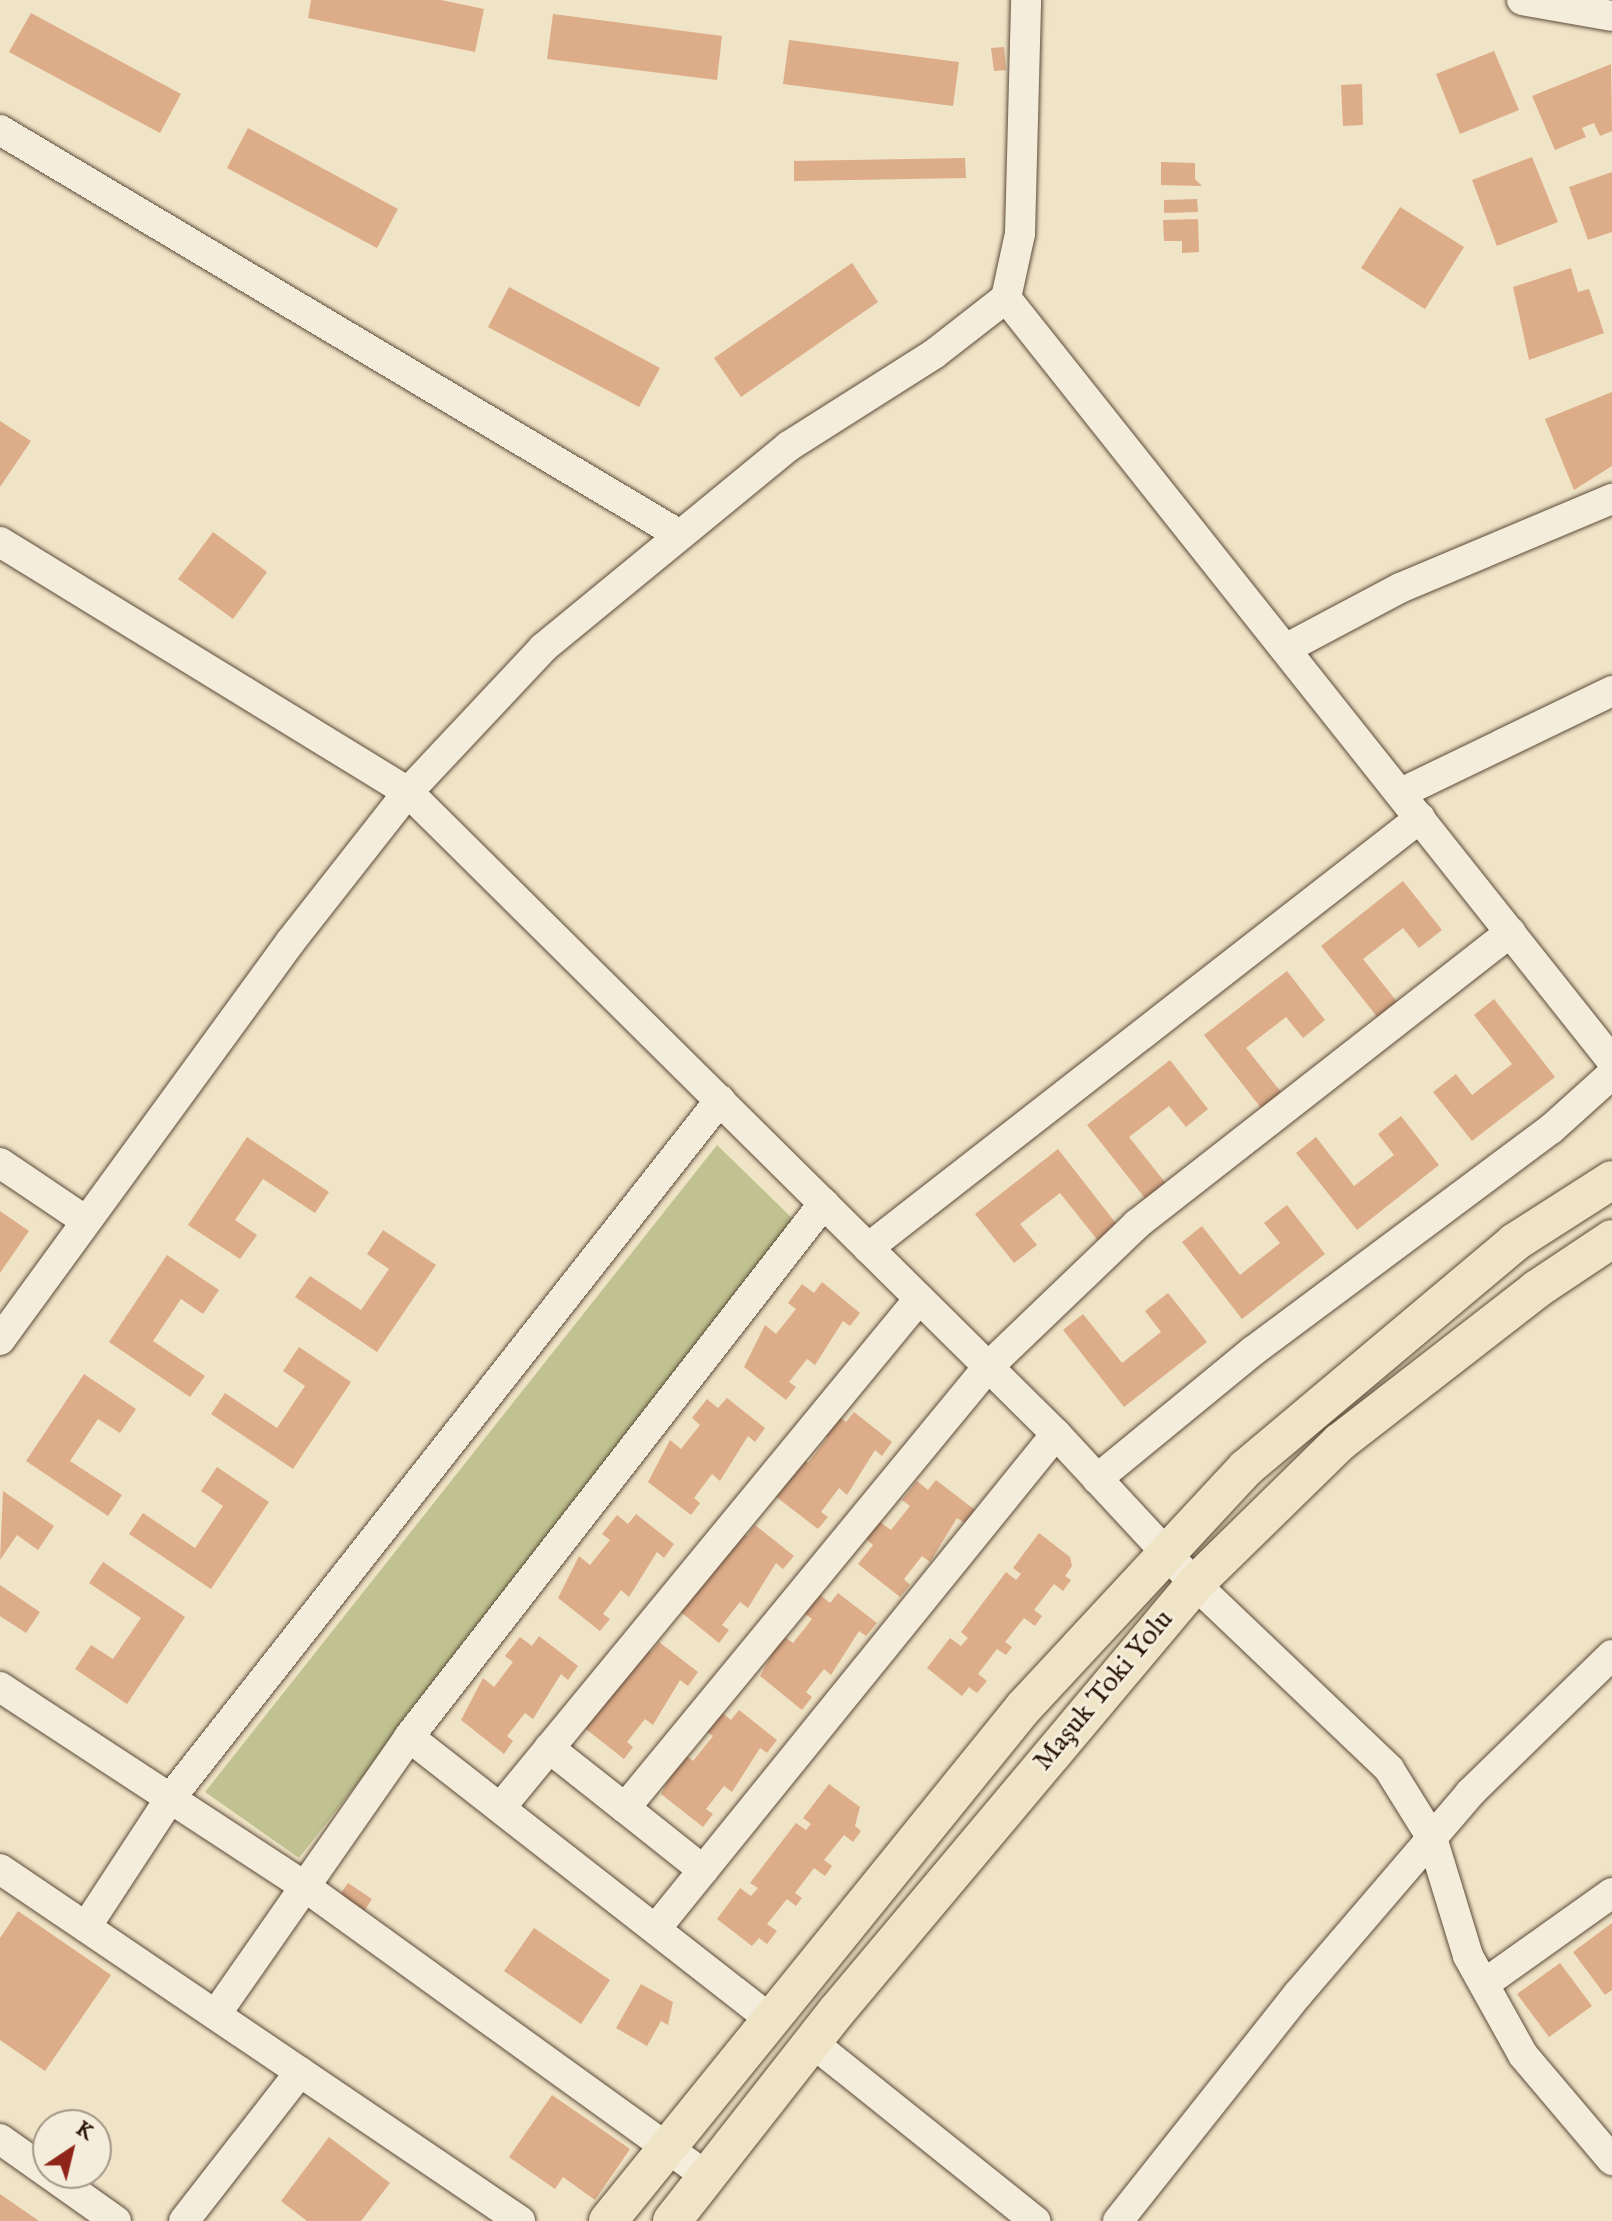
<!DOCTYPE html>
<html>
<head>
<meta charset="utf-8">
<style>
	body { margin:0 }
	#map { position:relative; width:1612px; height:2221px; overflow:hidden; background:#f0e4c7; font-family:"IM FELL English",serif }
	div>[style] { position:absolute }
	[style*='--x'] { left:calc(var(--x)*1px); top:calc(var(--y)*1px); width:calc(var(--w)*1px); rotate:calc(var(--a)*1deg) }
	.green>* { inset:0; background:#c0c291 }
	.building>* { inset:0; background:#ddac89 }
	.roads { filter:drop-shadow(0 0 2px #5c4a38) drop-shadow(0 0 2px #5c4a38) }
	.minor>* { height:30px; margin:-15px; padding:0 15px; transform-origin:15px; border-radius:15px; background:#f5eddb }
	.major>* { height:38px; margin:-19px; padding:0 19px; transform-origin:19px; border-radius:19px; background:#f0e4c7 }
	span { translate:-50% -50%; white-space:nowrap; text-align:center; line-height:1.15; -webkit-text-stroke:6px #f5eddb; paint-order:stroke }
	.street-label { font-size:28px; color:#2b1609 }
	.north { position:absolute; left:32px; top:2109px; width:80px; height:80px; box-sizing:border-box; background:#f5eddb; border:2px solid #a49787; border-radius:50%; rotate:35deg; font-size:22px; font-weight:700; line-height:32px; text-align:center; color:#2b1609 }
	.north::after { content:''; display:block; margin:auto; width:28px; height:36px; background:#8f2418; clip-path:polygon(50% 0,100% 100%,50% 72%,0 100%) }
</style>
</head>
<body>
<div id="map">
	<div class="green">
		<i style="clip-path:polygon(717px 1145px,796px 1222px,299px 1858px,205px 1792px)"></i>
	</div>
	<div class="building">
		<i style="clip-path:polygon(311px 0,441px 0,484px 9px,475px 52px,308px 18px)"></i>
		<i style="clip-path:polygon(31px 13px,181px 94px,160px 133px,9px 52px)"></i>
		<i style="clip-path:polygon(553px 14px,722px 36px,717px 80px,547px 59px)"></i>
		<i style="clip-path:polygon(789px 40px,959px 62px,953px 106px,783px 84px)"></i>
		<i style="clip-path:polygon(1004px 47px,1006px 70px,994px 71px,991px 48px)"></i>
		<i style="clip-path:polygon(1494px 51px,1519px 110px,1460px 134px,1436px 74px)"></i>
		<i style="clip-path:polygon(1611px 64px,1612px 131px,1600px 136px,1594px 123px,1582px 128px,1586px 137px,1555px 150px,1532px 96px)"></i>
		<i style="clip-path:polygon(1362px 84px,1363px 125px,1343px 126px,1341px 85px)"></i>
		<i style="clip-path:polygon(248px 128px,398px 209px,377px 248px,227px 168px)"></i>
		<i style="clip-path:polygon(1532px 157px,1558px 222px,1497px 246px,1472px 180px)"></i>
		<i style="clip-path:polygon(965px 158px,966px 178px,794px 181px,794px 161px)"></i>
		<i style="clip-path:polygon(1161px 162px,1195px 163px,1195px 179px,1202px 186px,1161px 185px)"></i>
		<i style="clip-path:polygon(1612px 172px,1612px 232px,1588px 240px,1569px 187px)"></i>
		<i style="clip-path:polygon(1197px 199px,1198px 212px,1164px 213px,1164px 200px)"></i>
		<i style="clip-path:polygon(1400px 207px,1464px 247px,1425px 309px,1361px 268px)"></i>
		<i style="clip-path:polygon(1198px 219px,1199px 252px,1182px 253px,1182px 241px,1164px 241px,1163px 220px)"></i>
		<i style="clip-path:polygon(852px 263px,878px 302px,741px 397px,714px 358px)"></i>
		<i style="clip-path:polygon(1571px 268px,1578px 292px,1589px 289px,1604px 333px,1529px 360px,1513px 287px)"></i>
		<i style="clip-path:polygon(509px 287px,660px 368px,639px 407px,488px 327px)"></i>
		<i style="clip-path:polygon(1612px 392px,1612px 466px,1574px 490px,1545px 419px)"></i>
		<i style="clip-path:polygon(0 421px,31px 441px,0 487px)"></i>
		<i style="clip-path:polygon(213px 532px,267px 572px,233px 619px,178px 579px)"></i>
		<i style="clip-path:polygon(1403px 881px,1442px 930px,1419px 948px,1403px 928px,1363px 959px,1402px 1008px,1382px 1023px,1321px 946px)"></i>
		<i style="clip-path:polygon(1287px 971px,1325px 1020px,1303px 1038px,1286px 1017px,1246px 1048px,1285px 1097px,1265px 1113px,1204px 1035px)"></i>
		<i style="clip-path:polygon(1494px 999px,1555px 1077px,1472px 1141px,1433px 1092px,1456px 1074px,1472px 1095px,1512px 1064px,1474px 1015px)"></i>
		<i style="clip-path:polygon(1170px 1060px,1208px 1109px,1186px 1127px,1169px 1106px,1129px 1137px,1168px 1186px,1148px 1202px,1087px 1125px)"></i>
		<i style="clip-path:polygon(1401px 1116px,1439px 1165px,1357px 1230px,1296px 1153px,1316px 1137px,1354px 1186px,1394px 1155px,1378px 1134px)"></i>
		<i style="clip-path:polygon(247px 1137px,329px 1192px,315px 1213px,263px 1179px,235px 1220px,257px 1235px,240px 1259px,188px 1225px)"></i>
		<i style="clip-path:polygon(1058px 1149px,1118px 1226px,1099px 1242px,1060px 1193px,1020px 1224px,1037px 1245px,1014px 1263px,975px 1214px)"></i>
		<i style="clip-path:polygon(1287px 1205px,1325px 1254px,1242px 1319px,1182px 1242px,1202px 1226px,1240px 1275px,1280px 1243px,1264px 1223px)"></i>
		<i style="clip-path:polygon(0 1211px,29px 1231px,0 1273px)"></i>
		<i style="clip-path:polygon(383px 1230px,436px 1265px,377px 1352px,295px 1297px,310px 1276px,361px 1310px,389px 1269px,367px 1254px)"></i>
		<i style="clip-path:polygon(167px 1255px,219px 1290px,203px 1314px,181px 1299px,153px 1341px,205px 1376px,190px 1397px,109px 1342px)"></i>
		<i style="clip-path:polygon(822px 1282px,860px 1313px,850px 1326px,843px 1321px,815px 1365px,807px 1359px,789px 1382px,796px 1387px,786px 1400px,744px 1367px,765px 1325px,776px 1334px,796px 1309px,788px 1303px,802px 1284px,814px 1293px)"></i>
		<i style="clip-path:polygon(1168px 1293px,1207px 1342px,1124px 1407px,1063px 1330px,1083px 1314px,1122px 1363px,1161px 1332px,1145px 1311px)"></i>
		<i style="clip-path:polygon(299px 1347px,351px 1382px,293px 1469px,211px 1414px,225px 1393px,277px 1428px,305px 1386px,283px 1371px)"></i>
		<i style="clip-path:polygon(84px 1374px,136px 1409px,120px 1433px,98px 1419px,70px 1461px,122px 1495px,108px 1516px,26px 1461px)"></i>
		<i style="clip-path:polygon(727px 1398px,765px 1428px,755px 1442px,748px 1436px,720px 1481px,712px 1474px,694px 1498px,700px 1503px,691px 1515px,648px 1482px,670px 1440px,681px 1449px,700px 1425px,692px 1418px,707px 1399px,718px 1408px)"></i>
		<i style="clip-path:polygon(854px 1412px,892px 1442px,882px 1456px,875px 1450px,847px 1495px,839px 1488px,821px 1512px,828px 1517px,818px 1529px,775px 1496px,797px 1454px,808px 1463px,827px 1438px,819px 1432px,834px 1413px,846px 1422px)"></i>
		<i style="clip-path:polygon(217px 1467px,269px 1502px,211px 1589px,129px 1534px,143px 1513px,195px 1548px,223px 1506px,201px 1491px)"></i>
		<i style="clip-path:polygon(936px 1480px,975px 1510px,965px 1523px,957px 1518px,930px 1562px,922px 1556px,904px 1579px,910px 1585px,900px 1597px,858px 1564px,873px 1545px,866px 1539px,880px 1522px,891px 1530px,910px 1506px,902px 1500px,917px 1481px,928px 1490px)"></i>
		<i style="clip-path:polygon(3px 1491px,54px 1526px,38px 1550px,17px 1535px,0 1560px)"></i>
		<i style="clip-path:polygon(636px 1514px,674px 1544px,664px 1558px,657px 1552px,629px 1597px,621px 1590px,603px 1614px,610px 1619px,600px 1631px,558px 1598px,579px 1556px,590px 1565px,610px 1540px,602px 1534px,617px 1515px,628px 1524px)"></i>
		<i style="clip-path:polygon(755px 1525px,794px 1556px,783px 1569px,776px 1563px,748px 1608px,740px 1602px,722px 1625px,729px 1630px,719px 1643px,677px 1609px,735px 1527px,747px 1536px)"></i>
		<i style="clip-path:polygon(1039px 1533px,1070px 1557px,1072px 1566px,1065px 1576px,1071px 1580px,1063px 1591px,1054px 1584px,1034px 1610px,1042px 1616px,1035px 1626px,1024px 1618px,1005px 1642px,1012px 1647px,1006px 1655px,997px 1649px,978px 1674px,987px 1681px,977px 1693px,969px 1687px,962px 1696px,927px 1668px,950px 1638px,961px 1646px,968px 1638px,961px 1632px,1006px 1572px,1016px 1580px,1021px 1574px,1013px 1568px)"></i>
		<i style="clip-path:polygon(103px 1562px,185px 1617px,127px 1704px,75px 1669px,91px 1645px,113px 1659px,141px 1618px,89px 1583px)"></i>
		<i style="clip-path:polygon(0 1585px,40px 1612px,26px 1633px,0 1616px)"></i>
		<i style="clip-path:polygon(838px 1593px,877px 1623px,866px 1636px,859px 1631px,831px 1675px,824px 1669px,806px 1692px,812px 1697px,802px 1710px,760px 1676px,782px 1635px,793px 1643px,812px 1619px,804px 1613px,819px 1594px,830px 1603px)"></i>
		<i style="clip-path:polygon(539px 1636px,578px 1666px,568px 1680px,561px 1674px,533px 1719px,525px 1713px,507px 1736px,513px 1741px,504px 1754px,461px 1720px,483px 1678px,494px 1687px,513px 1662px,505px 1656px,520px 1637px,532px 1646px)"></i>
		<i style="clip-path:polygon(659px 1642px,698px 1672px,688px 1686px,680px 1680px,653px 1725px,645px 1719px,627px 1742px,633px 1747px,624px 1759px,582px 1726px,640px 1643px,651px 1652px)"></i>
		<i style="clip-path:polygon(739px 1710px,777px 1740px,767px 1753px,760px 1748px,732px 1792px,724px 1786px,706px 1809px,713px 1814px,703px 1827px,661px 1794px,682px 1752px,693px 1761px,713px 1736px,705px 1730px,720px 1711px,731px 1720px)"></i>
		<i style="clip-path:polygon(829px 1784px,860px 1807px,855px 1826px,861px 1831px,853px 1842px,844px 1835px,824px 1860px,832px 1866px,825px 1876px,814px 1868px,795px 1893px,802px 1898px,796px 1906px,787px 1899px,767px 1924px,777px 1931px,767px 1944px,759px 1938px,752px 1946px,717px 1919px,740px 1888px,751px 1896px,758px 1888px,750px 1883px,796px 1823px,806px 1830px,811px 1824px,803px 1818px)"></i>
		<i style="clip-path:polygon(348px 1883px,372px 1899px,361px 1916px,337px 1899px)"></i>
		<i style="clip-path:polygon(18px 1911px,111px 1975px,45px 2071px,0 2040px,0 1938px)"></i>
		<i style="clip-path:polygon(1612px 1923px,1612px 1990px,1605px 1995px,1573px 1952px)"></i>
		<i style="clip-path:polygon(534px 1928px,610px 1980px,581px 2024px,504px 1971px)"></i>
		<i style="clip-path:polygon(1560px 1963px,1592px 2006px,1549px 2037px,1517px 1994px)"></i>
		<i style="clip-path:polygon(641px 1984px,673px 2002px,668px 2025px,661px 2021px,647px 2046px,616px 2028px)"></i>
		<i style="clip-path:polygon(552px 2095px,630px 2149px,595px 2200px,563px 2177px,555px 2189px,509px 2157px)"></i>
		<i style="clip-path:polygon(329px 2137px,390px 2183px,361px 2221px,307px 2221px,281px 2201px)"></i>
		<i style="clip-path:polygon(0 2194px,39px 2221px,0 2221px)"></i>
	</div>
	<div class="roads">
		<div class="minor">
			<i style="--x:1522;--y:0;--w:91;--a:10.1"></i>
			<i style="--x:0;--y:130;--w:791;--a:30.78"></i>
			<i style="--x:1006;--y:298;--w:974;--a:51.54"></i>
			<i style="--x:0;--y:542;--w:479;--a:31.5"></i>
			<i style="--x:408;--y:792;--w:912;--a:44.73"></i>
			<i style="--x:1056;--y:1434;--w:205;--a:47.2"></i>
			<i style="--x:1195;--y:1584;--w:268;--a:43.6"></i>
			<i style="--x:1389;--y:1769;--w:81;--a:58.1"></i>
			<i style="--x:1432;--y:1838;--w:123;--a:73"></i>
			<i style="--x:1468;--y:1956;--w:113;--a:60.9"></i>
			<i style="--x:1523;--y:2055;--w:138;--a:49.7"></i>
			<i style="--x:1287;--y:648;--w:128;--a:-28"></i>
			<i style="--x:1400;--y:588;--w:230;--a:-22.8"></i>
			<i style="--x:1401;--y:793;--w:234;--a:-25.8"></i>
			<i style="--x:0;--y:1163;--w:100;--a:34"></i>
			<i style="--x:868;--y:1248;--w:700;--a:-37.92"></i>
			<i style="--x:0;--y:1340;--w:494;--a:-53.9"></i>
			<i style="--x:291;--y:941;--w:189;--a:-51.9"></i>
			<i style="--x:408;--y:792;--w:197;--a:-46.8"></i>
			<i style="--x:543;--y:648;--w:318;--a:-39.4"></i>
			<i style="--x:789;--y:446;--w:172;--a:-32.4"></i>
			<i style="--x:934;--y:354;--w:91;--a:-37.9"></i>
			<i style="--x:1006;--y:298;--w:66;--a:-77.7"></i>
			<i style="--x:1020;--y:234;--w:234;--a:-88.5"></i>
			<i style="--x:1097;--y:1479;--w:202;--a:-39.4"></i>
			<i style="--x:1253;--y:1351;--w:372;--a:-36.7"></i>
			<i style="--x:1551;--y:1129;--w:82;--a:-42"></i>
			<i style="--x:0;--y:1687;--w:363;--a:33.2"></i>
			<i style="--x:304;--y:1886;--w:496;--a:35.8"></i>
			<i style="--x:409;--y:1737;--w:457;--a:38"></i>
			<i style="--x:549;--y:1748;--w:97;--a:38.3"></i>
			<i style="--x:625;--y:1808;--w:571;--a:-50.54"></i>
			<i style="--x:988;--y:1367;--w:207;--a:-43.8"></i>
			<i style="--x:1137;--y:1224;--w:474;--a:-38"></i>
			<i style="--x:501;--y:1807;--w:658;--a:-50.55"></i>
			<i style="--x:625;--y:1808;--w:100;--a:38.5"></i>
			<i style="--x:0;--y:1869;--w:628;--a:34.09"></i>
			<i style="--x:658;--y:1926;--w:633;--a:-51.03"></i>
			<i style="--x:86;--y:1927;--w:152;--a:-56.8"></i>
			<i style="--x:169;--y:1800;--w:891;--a:-51.79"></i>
			<i style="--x:1484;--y:1984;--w:157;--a:-35.4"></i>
			<i style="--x:216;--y:2014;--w:338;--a:-55.1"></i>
			<i style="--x:409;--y:1737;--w:676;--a:-52.15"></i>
			<i style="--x:813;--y:2043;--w:285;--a:38.7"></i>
			<i style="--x:0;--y:2139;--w:142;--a:35.3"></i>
			<i style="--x:184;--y:2221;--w:189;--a:-52.1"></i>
			<i style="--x:1118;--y:2221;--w:290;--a:-51.6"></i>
			<i style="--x:1298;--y:1994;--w:265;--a:-49.4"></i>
			<i style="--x:1470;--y:1793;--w:198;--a:-44.2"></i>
		</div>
		<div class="major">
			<i style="--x:608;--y:2221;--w:661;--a:-51.02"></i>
			<i style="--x:1024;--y:1707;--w:326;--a:-47.1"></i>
			<i style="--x:1246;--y:1468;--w:351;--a:-40"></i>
			<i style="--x:1515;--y:1242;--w:115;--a:-32.6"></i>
			<i style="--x:672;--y:2221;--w:266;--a:-51.9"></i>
			<i style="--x:836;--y:2012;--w:559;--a:-50.01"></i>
			<i style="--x:1195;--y:1584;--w:203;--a:-44.4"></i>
			<i style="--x:1340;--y:1442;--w:249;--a:-37.8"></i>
			<i style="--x:1537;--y:1289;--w:90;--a:-33.7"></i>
		</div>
	</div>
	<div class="street-label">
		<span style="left:1104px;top:1691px;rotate:-50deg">Maşuk Toki Yolu</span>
	</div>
	<div class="north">K</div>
</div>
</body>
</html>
